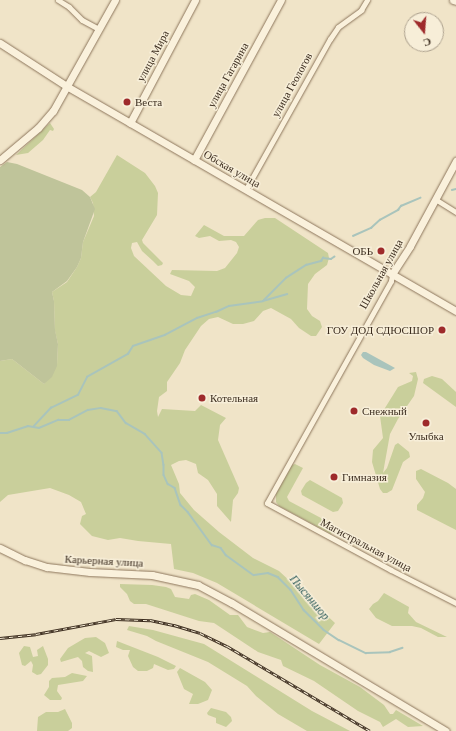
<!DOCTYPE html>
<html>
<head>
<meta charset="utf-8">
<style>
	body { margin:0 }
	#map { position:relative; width:456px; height:731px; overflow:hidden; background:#f0e4c8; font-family:Georgia,serif }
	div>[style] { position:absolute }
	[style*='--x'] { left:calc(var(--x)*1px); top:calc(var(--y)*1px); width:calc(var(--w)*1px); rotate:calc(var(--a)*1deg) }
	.green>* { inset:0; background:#c9cf9b }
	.cemetery>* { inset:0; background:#bfc49a }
	.water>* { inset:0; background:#a9c4bc }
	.stream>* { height:1.5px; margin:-0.75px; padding:0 0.75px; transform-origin:0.75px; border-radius:0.75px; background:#a9c4bc }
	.roads { filter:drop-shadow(0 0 1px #8d765c) drop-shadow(0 0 1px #8d765c) }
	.street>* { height:5px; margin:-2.5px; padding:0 2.5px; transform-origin:2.5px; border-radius:2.5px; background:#faf1dc }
	.secondary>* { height:7px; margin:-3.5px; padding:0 3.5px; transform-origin:3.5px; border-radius:3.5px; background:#faf1dc }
	.rail>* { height:3px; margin-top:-1.5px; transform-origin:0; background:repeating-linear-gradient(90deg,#f7eed8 0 4.5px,#3d2e20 0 9px); box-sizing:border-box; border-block:1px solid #3d2e20 }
	.dots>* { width:11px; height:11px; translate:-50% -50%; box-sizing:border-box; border:2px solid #f7eed8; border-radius:50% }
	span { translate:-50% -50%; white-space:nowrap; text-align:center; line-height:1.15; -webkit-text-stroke:3px #f7eed8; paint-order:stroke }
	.street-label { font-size:11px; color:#3d2e20 }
	.poi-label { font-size:11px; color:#3d2e20 }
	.left { translate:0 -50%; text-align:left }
	.right { translate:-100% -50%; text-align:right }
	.water-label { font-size:12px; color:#2f5d5a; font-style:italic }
	.north { position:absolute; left:404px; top:12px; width:40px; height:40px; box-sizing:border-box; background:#f7eed8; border:1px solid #ada18e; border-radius:50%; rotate:163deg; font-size:11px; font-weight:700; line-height:16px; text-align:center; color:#3d2e20 }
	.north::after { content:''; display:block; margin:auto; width:14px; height:18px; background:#9e2a2b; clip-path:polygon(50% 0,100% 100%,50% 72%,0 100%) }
</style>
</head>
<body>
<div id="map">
	<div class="green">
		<i style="clip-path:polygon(50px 123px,54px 129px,53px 131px,50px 130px,43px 140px,28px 153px,16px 155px)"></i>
		<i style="clip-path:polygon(117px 155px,145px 173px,155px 186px,158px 193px,157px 215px,142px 240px,143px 243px,163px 263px,162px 265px,158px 266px,153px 261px,142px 251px,137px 242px,132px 243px,131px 248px,134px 256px,166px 286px,181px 295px,191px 296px,195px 287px,189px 281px,170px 274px,172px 270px,217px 271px,225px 268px,237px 253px,239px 247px,236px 242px,231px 240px,219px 241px,210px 236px,199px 238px,195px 236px,204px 225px,224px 236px,244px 236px,258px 220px,265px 218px,275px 218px,328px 253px,329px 258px,327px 265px,315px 274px,308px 284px,307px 309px,312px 316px,320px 321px,322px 327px,316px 336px,311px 336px,299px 328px,291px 319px,271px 308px,263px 311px,254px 321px,243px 324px,233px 324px,218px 317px,209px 319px,201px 326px,185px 350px,180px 363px,167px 382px,167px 391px,159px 397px,157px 411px,158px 417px,162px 409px,195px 411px,201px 405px,226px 418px,220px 425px,218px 440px,239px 488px,238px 493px,233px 500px,231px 522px,217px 506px,217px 494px,208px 480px,198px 473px,196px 464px,186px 460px,179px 461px,171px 465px,179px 484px,180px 493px,194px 510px,219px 532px,253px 558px,279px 571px,335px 623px,319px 644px,217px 583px,193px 573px,174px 569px,171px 544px,138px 541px,120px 538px,108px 540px,92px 536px,80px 524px,82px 516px,86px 514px,81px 502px,69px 495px,50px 488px,8px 495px,0 502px,0 361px,12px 359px,44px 384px,57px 365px,58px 344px,55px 331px,54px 301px,52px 292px,67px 282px,77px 267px,81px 258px,83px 242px,94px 216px,93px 203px,90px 197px,96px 192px)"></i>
		<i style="clip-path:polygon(416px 372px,418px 379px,414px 396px,398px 419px,390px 434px,383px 473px,387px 468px,395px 445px,398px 443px,409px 452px,410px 457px,403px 462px,392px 490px,387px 493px,383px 493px,380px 489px,372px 462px,373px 450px,383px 438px,380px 416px,398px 387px,412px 381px,413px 376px,409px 373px)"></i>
		<i style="clip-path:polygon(432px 376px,442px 379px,456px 392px,456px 407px,423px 383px,424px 379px)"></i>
		<i style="clip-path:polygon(295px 464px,303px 468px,287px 497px,289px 501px,336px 526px,331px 534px,279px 506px,276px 502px,276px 494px,292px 465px)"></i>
		<i style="clip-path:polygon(421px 469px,448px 483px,456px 489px,456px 530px,417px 510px,417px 505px,423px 498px,425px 492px,416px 479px,416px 471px)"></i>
		<i style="clip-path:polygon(310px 480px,342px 498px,343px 503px,338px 511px,333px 512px,302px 495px,301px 491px,306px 483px)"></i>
		<i style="clip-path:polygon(120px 584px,152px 585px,166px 587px,171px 589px,175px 597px,189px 599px,191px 595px,195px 594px,209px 600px,230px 615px,238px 615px,247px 627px,263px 633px,270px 632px,320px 665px,360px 687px,384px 705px,390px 714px,393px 714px,396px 710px,423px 726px,408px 727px,396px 719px,383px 727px,380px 722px,358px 711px,314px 681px,283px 666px,281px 660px,258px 652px,214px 623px,199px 621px,146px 604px,134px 604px,130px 601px,127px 594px,120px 587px)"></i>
		<i style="clip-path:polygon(384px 593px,409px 607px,408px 613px,416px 622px,447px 637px,438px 637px,421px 628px,412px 626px,392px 626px,376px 618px,369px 609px,373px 604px,378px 601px)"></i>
		<i style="clip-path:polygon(129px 626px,153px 630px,204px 644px,312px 711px,350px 731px,307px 731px,278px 714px,256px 696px,247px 686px,208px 662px,156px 641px,147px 636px,127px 630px)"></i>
		<i style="clip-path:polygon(96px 637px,105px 643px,109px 653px,101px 657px,89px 651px,85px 653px,92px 656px,93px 672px,88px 671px,83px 667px,82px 661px,78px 657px,61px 662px,60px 659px,68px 648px,85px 638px)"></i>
		<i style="clip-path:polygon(117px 641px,158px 657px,176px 666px,174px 669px,168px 670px,154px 664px,153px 668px,147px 671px,138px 671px,133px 667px,128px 656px,130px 650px,123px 650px,116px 647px)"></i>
		<i style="clip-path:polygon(24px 646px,30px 647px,33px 657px,38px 656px,37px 650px,43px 646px,48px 659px,48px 665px,41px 674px,37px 675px,32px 672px,33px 665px,31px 661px,25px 666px,22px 665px,19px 653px)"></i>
		<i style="clip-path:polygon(180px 668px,205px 682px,212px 690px,208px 700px,198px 704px,189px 704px,193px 694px,184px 689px,177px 672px)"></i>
		<i style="clip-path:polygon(72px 673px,87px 676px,83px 681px,58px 685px,57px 691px,62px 698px,61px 700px,50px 700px,44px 695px,49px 687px,49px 681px,52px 678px,65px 677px)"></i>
		<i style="clip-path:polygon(211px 708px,226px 712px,231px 717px,232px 721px,226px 727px,216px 723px,216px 718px,208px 715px,207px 713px)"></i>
		<i style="clip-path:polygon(65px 709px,72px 723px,72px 728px,68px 731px,37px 731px,38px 717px,46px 712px,58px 712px)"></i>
	</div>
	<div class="cemetery">
		<i style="clip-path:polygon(7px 162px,17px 164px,82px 190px,90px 197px,95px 209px,83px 242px,81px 258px,77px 267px,67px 281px,52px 292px,54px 301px,55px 330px,58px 344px,57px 366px,52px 377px,44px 384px,12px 359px,0 361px,0 167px)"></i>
	</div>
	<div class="water">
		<i style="clip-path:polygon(363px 352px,366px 352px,395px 368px,390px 371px,374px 365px,363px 358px,361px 355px)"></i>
	</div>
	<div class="stream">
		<i style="--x:452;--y:190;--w:4;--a:-14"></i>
		<i style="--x:353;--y:236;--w:20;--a:-24"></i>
		<i style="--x:371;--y:228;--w:12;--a:-42"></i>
		<i style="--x:380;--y:220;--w:21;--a:-29"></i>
		<i style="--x:398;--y:210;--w:5;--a:-53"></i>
		<i style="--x:401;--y:206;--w:21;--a:-23"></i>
		<i style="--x:264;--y:300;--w:31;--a:-45"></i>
		<i style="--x:286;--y:278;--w:24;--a:-33"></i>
		<i style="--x:306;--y:265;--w:16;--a:-15"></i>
		<i style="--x:321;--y:261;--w:4;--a:-56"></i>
		<i style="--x:323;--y:258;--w:8;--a:7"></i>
		<i style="--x:331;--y:259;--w:4;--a:-34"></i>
		<i style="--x:34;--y:426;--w:25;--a:-47"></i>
		<i style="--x:51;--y:408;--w:30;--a:-26"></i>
		<i style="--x:78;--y:395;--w:20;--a:-63"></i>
		<i style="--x:87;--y:377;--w:47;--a:-29.3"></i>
		<i style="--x:128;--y:354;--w:9;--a:-58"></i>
		<i style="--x:133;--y:346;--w:34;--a:-19"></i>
		<i style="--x:165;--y:335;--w:36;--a:-28"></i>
		<i style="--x:197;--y:318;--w:20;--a:-18"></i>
		<i style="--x:216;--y:312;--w:14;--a:-25"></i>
		<i style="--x:229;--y:306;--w:34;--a:-8"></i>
		<i style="--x:263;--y:301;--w:25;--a:-16"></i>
		<i style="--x:0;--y:433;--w:7;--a:0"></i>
		<i style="--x:7;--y:433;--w:22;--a:-18"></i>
		<i style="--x:28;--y:426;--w:11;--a:10"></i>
		<i style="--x:39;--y:428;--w:21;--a:-23"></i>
		<i style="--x:58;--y:420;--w:11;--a:0"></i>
		<i style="--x:69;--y:420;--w:21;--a:-28"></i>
		<i style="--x:88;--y:410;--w:13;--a:-9"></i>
		<i style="--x:101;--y:408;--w:16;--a:11"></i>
		<i style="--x:117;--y:411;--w:15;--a:53"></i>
		<i style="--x:126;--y:423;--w:22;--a:30"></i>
		<i style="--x:145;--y:434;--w:25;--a:48"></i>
		<i style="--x:162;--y:453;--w:12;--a:81"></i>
		<i style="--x:164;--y:465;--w:10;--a:90"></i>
		<i style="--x:164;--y:475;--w:10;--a:66"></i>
		<i style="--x:168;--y:484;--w:8;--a:30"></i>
		<i style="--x:175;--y:488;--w:18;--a:71"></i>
		<i style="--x:181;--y:505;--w:10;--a:45"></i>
		<i style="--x:188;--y:512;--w:41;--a:54"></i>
		<i style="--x:212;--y:545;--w:9;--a:18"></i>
		<i style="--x:221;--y:548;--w:9;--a:54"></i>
		<i style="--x:226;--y:555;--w:34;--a:36"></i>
		<i style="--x:254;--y:575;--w:14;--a:-8"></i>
		<i style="--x:268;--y:573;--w:11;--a:22"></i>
		<i style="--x:278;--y:577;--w:18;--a:45"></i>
		<i style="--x:291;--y:590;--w:24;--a:57"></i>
		<i style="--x:304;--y:610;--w:28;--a:45"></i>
		<i style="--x:324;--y:630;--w:18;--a:34"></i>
		<i style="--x:339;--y:640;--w:30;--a:26"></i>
		<i style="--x:366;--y:653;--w:24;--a:-2"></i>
		<i style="--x:390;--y:652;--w:13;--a:-18"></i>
	</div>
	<div class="roads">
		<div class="street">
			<i style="--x:58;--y:0;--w:13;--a:32"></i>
			<i style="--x:69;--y:7;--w:18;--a:45"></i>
			<i style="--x:82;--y:20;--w:19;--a:28"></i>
			<i style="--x:246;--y:189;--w:172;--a:-60.8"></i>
			<i style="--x:330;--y:39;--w:14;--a:-56"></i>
			<i style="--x:338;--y:27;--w:29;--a:-36"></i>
			<i style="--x:361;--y:10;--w:12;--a:-59"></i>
			<i style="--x:435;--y:199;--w:25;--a:32"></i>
			<i style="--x:392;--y:274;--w:7;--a:98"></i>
			<i style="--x:391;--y:281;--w:254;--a:119.2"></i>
			<i style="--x:267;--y:503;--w:141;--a:28.4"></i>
			<i style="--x:391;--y:570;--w:73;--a:26.9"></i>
		</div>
		<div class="secondary">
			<i style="--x:453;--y:0;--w:3;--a:18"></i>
			<i style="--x:0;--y:43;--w:81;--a:32.9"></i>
			<i style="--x:68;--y:87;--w:448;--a:30"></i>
			<i style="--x:130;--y:123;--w:139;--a:-62.1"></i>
			<i style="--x:0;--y:160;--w:50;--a:-40.1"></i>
			<i style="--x:38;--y:128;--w:23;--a:-49"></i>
			<i style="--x:53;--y:111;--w:127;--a:-60.8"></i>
			<i style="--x:194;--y:160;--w:182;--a:-61.5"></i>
			<i style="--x:392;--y:274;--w:33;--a:-57"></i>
			<i style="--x:410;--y:246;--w:97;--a:-61.6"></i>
			<i style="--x:0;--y:548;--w:28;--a:26"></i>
			<i style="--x:25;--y:560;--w:23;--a:18"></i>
			<i style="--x:47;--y:567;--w:43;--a:6.6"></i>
			<i style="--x:90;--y:572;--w:62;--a:2.8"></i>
			<i style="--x:152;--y:575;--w:47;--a:12.3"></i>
			<i style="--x:198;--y:585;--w:38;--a:28"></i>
			<i style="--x:232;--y:603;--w:249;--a:30.9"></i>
		</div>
	</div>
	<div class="rail">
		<i style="--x:0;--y:638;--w:36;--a:-6"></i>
		<i style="--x:36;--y:634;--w:81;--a:-10.6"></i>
		<i style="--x:116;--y:619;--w:34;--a:2"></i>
		<i style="--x:150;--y:620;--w:25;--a:12"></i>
		<i style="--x:174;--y:625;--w:27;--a:17"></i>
		<i style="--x:200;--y:633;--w:30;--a:26"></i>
		<i style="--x:227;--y:646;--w:166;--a:30.7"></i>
	</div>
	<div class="dots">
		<i style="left:127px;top:102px;background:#9e2a2b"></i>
		<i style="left:381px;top:251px;background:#9e2a2b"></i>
		<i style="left:442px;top:330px;background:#9e2a2b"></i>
		<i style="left:202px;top:398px;background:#9e2a2b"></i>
		<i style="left:354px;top:411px;background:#9e2a2b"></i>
		<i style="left:426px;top:423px;background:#9e2a2b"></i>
		<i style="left:334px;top:477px;background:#9e2a2b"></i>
	</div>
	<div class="street-label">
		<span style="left:153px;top:56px;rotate:-62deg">улица Мира</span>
		<span style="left:228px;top:75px;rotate:-61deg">улица Гагарина</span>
		<span style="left:292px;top:85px;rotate:-61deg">улица Геологов</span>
		<span style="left:232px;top:169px;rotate:30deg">Обская улица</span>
		<span style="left:381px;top:274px;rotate:-61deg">Школьная улица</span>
		<span style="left:366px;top:545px;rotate:28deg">Магистральная улица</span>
		<span style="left:104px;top:561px;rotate:3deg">Карьерная улица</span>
	</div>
	<div class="poi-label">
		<span class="left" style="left:135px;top:102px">Веста</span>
		<span class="right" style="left:373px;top:251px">ОБЬ</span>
		<span class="right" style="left:434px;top:330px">ГОУ ДОД СДЮСШОР</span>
		<span class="left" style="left:210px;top:398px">Котельная</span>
		<span class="left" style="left:362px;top:411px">Снежный</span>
		<span style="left:426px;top:436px">Улыбка</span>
		<span class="left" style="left:342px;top:477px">Гимназия</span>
	</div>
	<div class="water-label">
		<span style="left:309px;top:598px;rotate:50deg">Пысяншор</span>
	</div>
	<div class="north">С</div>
</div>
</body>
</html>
